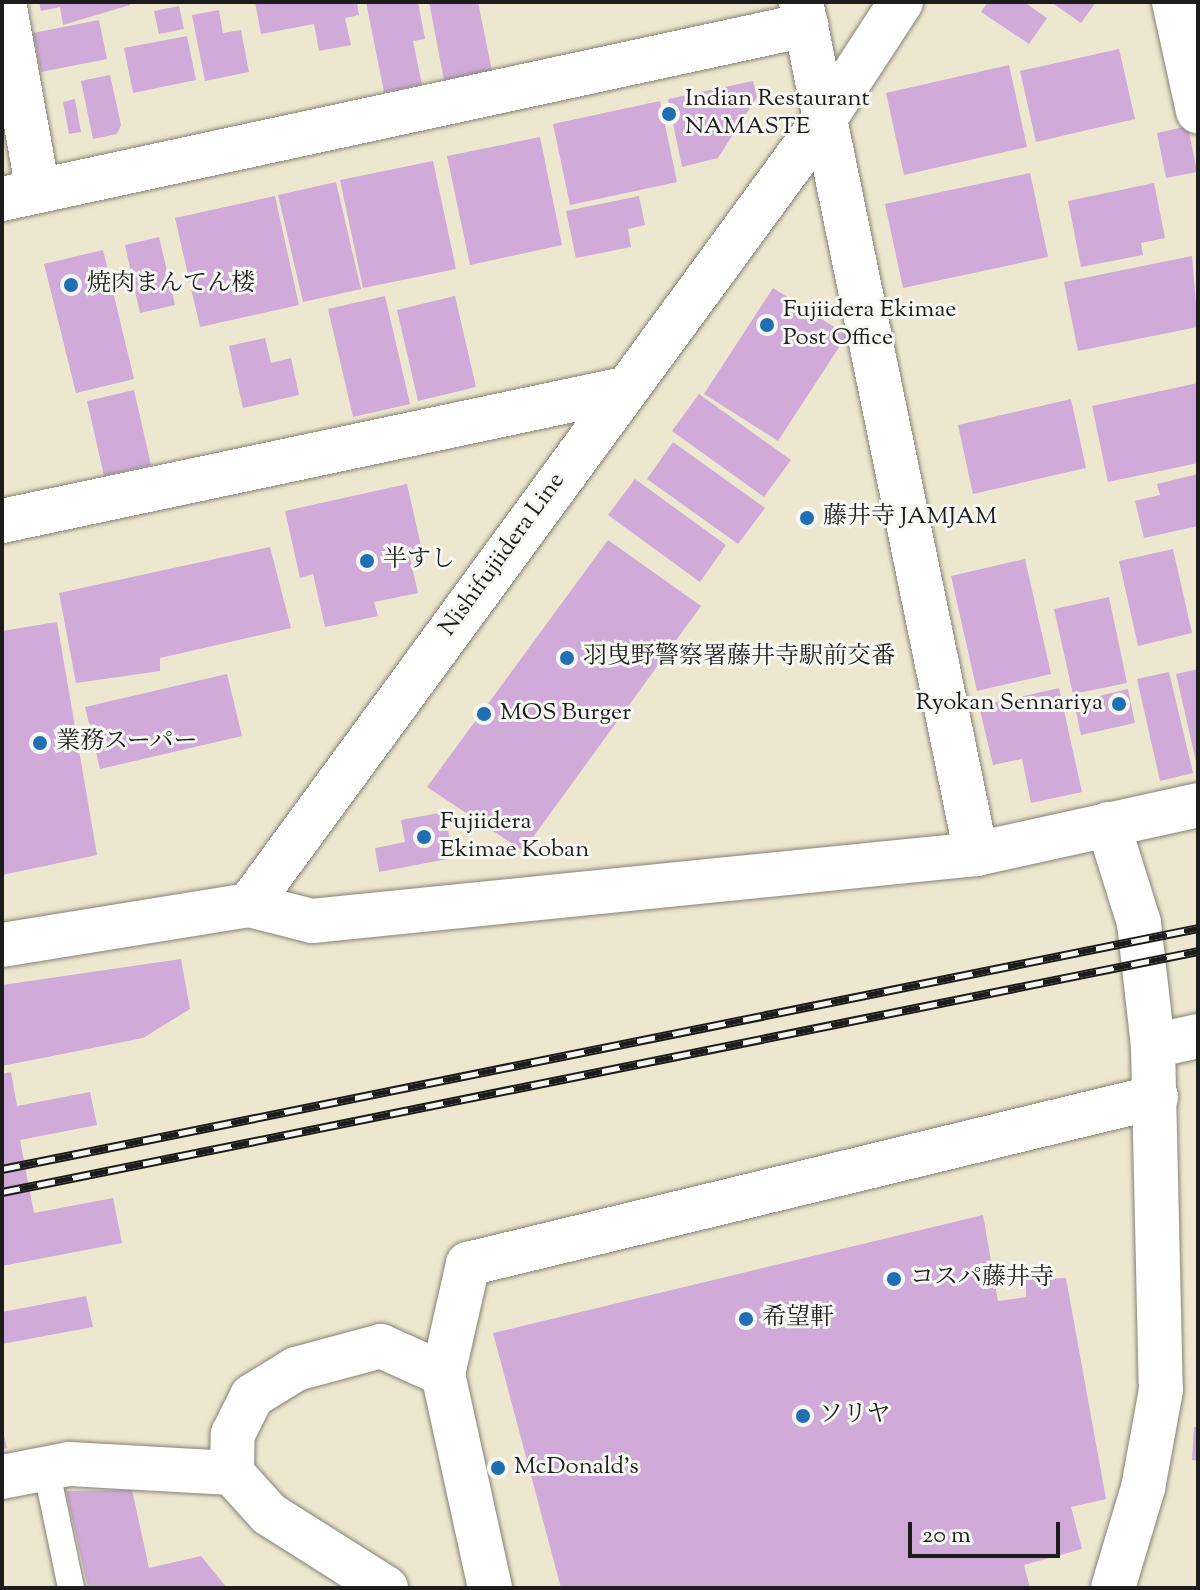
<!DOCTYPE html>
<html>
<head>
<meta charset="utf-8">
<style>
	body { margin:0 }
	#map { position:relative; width:1200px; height:1590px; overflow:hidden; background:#ede7cf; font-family:"Sorts Mill Goudy","Noto Serif JP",serif }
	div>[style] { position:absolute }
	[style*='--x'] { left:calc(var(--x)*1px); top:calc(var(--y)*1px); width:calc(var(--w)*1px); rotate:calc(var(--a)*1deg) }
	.building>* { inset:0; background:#d0abd9 }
	.roads { filter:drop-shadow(0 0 2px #848276) drop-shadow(0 0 2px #848276) }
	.lane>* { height:26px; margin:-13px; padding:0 13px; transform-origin:13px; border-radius:13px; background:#fff }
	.street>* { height:44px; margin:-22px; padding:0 22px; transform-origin:22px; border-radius:22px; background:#fff }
	.secondary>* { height:44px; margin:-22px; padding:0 22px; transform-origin:22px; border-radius:22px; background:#fff }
	.rail>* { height:9px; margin-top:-4.5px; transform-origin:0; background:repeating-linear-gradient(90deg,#f6f6f2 0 18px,#1c1c1c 0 36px); box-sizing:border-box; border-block:2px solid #1c1c1c }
	.dots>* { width:22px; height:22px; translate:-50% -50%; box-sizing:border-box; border:4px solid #f6f6f2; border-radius:50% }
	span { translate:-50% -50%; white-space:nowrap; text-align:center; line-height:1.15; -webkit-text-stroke:6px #f6f6f2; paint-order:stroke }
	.poi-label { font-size:24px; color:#1c1c1c }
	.left { translate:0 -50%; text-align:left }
	.right { translate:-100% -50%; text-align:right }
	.street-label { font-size:24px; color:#1c1c1c }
	.frame { position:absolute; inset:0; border:4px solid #1c1c1c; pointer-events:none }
	.scale { position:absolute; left:908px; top:1522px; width:152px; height:36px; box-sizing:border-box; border:4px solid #1c1c1c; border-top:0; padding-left:10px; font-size:24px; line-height:28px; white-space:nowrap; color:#1c1c1c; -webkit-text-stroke:6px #f6f6f2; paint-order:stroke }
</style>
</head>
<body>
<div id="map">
	<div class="building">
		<i style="clip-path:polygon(39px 2px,130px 2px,130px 5px,63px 25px,60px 7px,41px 11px)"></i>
		<i style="clip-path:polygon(255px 2px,357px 2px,359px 15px,345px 18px,351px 45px,319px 51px,314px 24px,261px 34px)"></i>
		<i style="clip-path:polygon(366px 2px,418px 2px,425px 39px,413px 41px,422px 85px,384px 92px)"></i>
		<i style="clip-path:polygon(429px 2px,478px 2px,492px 71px,444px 80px)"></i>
		<i style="clip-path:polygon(988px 2px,1024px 2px,1047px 18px,1029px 44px,981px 12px)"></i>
		<i style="clip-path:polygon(1051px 2px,1096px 2px,1081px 23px)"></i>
		<i style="clip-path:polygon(179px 6px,184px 29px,159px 34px,154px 11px)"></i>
		<i style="clip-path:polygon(219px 10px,223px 33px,241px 30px,249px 72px,205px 81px,192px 15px)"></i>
		<i style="clip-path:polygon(99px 20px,107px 59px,41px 72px,33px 33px)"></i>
		<i style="clip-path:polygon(187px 36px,196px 80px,133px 93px,124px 48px)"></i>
		<i style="clip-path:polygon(1119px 49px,1135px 119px,1036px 142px,1020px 71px)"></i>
		<i style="clip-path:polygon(1009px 65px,1027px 147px,904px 175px,886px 93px)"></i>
		<i style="clip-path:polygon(110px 75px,121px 125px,117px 134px,93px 139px,81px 81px)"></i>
		<i style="clip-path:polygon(753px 81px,757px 97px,718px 158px,682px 167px,668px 99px)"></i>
		<i style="clip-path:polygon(75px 99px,81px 132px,69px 134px,63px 102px)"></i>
		<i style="clip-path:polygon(660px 101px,677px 182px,570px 205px,553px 124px)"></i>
		<i style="clip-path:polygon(1188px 126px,1197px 172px,1166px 178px,1157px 133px)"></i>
		<i style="clip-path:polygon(540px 137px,562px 245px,470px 265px,447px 156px)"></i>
		<i style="clip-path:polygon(433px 161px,456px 269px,363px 288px,340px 180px)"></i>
		<i style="clip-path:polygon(1030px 173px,1048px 257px,903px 288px,885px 204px)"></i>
		<i style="clip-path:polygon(336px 182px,361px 289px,303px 302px,278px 195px)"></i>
		<i style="clip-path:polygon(1154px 183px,1165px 238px,1141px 243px,1143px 255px,1081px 267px,1068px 201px)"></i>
		<i style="clip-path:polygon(275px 196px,299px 305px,200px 327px,175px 218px)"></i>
		<i style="clip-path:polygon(639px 196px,645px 225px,628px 229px,631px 247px,576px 258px,566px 211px)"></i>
		<i style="clip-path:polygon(159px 237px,175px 305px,140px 313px,125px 245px)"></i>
		<i style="clip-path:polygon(103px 250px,134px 379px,76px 393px,44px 264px)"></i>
		<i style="clip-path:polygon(1192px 256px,1198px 327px,1078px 351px,1064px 282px)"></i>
		<i style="clip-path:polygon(773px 288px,847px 335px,778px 441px,704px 394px)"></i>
		<i style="clip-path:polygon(385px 296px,410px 404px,353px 417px,328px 309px)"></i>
		<i style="clip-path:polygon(455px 296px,476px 387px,418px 401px,397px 310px)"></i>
		<i style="clip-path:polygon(265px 338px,271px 363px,291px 358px,299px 395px,243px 408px,229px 346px)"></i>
		<i style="clip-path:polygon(1198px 383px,1198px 463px,1108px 482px,1092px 406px)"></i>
		<i style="clip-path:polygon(134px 390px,151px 465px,104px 476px,87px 401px)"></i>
		<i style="clip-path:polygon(699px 394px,791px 460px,764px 497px,672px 431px)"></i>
		<i style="clip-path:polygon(1071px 399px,1086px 468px,973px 494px,958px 425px)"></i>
		<i style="clip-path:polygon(673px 442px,765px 508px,738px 544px,647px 479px)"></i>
		<i style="clip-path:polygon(1198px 474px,1198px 526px,1144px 538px,1135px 501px,1160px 495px,1157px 484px)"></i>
		<i style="clip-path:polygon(635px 479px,726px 545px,700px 582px,608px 515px)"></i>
		<i style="clip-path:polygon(407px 484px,422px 550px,409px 553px,418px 593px,374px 602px,378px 616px,325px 627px,313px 574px,300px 578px,285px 511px)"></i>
		<i style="clip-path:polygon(608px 540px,701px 606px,523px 851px,427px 787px)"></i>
		<i style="clip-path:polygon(270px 547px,291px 628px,160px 658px,160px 671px,76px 683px,59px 593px)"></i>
		<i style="clip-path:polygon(1173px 549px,1192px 633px,1138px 646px,1119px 561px)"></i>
		<i style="clip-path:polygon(1025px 559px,1051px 674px,977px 691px,951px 576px)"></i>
		<i style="clip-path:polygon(1109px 597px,1127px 683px,1073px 694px,1054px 609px)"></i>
		<i style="clip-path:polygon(57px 622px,97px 855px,2px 875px,2px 631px)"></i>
		<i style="clip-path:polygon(1198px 669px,1198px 766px,1197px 766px,1176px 674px)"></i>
		<i style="clip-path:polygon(1169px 672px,1193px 773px,1160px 781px,1137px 679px)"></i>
		<i style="clip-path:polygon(227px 674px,242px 736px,100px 769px,85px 707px)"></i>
		<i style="clip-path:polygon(1059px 688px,1082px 792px,1031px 803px,1022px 759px,993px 765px,979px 706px)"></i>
		<i style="clip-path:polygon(1128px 689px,1135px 723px,1081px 735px,1074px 702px)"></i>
		<i style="clip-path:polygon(445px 812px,453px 858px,379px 872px,375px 848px,405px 842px,401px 820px)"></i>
		<i style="clip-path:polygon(181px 959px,190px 1009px,143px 1038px,2px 1066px,2px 985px)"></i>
		<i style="clip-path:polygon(11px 1072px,17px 1106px,90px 1092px,97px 1125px,20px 1140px,34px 1213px,113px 1198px,122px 1243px,2px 1266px,2px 1074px)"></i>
		<i style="clip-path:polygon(983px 1215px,998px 1301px,1026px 1297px,1026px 1280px,1066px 1278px,1106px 1499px,1071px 1507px,1082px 1549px,1024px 1565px,1030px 1588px,561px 1588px,493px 1333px)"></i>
		<i style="clip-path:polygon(86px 1296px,93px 1327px,2px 1344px,2px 1312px)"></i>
		<i style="clip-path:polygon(1194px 1427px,1198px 1427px,1198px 1461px,1192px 1460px)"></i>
		<i style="clip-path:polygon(2px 1428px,7px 1448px,2px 1449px)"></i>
		<i style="clip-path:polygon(132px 1490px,149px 1568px,201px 1556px,227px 1588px,88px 1588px,66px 1491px)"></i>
	</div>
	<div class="roads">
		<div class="lane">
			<i style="--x:46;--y:1468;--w:123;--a:78.2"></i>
		</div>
		<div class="street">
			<i style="--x:4;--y:2;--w:192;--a:79.8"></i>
			<i style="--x:801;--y:2;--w:870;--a:78.39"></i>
			<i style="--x:1174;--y:2;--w:112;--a:77.6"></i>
			<i style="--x:2;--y:199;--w:823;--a:-12.21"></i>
			<i style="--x:2;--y:521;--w:636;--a:-11.98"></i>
			<i style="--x:1108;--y:824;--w:104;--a:72.6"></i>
			<i style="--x:1139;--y:923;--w:124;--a:83.5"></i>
			<i style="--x:1153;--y:1046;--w:344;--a:88.7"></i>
			<i style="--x:1161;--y:1390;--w:100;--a:100.4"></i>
			<i style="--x:1143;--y:1488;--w:104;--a:106.7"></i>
			<i style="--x:249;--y:905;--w:65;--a:14.3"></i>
			<i style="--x:312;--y:921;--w:667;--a:-5.76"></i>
			<i style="--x:976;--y:854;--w:227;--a:-12.4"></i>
			<i style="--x:1153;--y:1046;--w:46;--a:-12.5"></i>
			<i style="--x:443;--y:1374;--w:113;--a:-77.2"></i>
			<i style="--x:468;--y:1264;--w:708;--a:-13.64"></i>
			<i style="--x:2;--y:1477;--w:68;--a:-11"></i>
			<i style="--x:69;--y:1464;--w:163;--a:3.2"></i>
			<i style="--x:386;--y:1588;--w:138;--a:-147.7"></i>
			<i style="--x:269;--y:1514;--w:55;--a:-132.1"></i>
			<i style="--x:232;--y:1473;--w:39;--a:-89"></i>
			<i style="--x:233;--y:1434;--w:42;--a:-63.4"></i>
			<i style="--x:252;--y:1396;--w:52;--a:-31.5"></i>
			<i style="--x:296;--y:1369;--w:88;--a:-15.1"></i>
			<i style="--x:381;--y:1346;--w:68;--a:24.3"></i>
			<i style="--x:443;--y:1374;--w:219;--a:77.6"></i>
		</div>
		<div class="secondary">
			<i style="--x:2;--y:945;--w:250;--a:-9.2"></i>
			<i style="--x:249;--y:905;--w:973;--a:-53.78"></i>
			<i style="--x:824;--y:120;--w:141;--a:-56.9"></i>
		</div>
	</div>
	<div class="rail">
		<i style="--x:2;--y:1169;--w:1220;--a:-11.39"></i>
		<i style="--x:2;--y:1192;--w:1220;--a:-11.39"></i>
	</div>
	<div class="dots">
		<i style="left:669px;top:114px;background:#1f6fb2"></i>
		<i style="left:71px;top:285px;background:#1f6fb2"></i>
		<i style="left:767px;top:325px;background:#1f6fb2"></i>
		<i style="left:807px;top:518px;background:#1f6fb2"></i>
		<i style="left:367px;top:561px;background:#1f6fb2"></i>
		<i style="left:567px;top:658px;background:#1f6fb2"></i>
		<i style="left:1119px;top:704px;background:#1f6fb2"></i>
		<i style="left:484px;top:714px;background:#1f6fb2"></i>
		<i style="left:40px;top:743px;background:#1f6fb2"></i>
		<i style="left:424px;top:837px;background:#1f6fb2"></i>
		<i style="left:894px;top:1279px;background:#1f6fb2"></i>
		<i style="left:746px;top:1319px;background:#1f6fb2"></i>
		<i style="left:803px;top:1416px;background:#1f6fb2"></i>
		<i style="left:498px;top:1468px;background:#1f6fb2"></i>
	</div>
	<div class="poi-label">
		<span class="left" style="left:685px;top:114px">Indian Restaurant<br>NAMASTE</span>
		<span class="left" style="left:87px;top:285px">焼肉まんてん楼</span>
		<span class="left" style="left:783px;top:325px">Fujiidera Ekimae<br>Post Office</span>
		<span class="left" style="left:823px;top:518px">藤井寺 JAMJAM</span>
		<span class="left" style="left:383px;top:561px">半すし</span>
		<span class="left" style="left:583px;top:658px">羽曳野警察署藤井寺駅前交番</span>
		<span class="right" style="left:1103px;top:704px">Ryokan Sennariya</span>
		<span class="left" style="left:500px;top:714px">MOS Burger</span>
		<span class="left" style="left:56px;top:743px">業務スーパー</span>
		<span class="left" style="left:440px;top:837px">Fujiidera<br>Ekimae Koban</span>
		<span class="left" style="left:910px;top:1279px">コスパ藤井寺</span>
		<span class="left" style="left:762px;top:1319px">希望軒</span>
		<span class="left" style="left:819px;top:1416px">ソリヤ</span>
		<span class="left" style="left:514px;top:1468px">McDonald's</span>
	</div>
	<div class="street-label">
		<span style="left:503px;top:555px;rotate:-54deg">Nishifujiidera Line</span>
	</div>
	<div class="frame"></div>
	<div class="scale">20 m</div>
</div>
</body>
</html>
